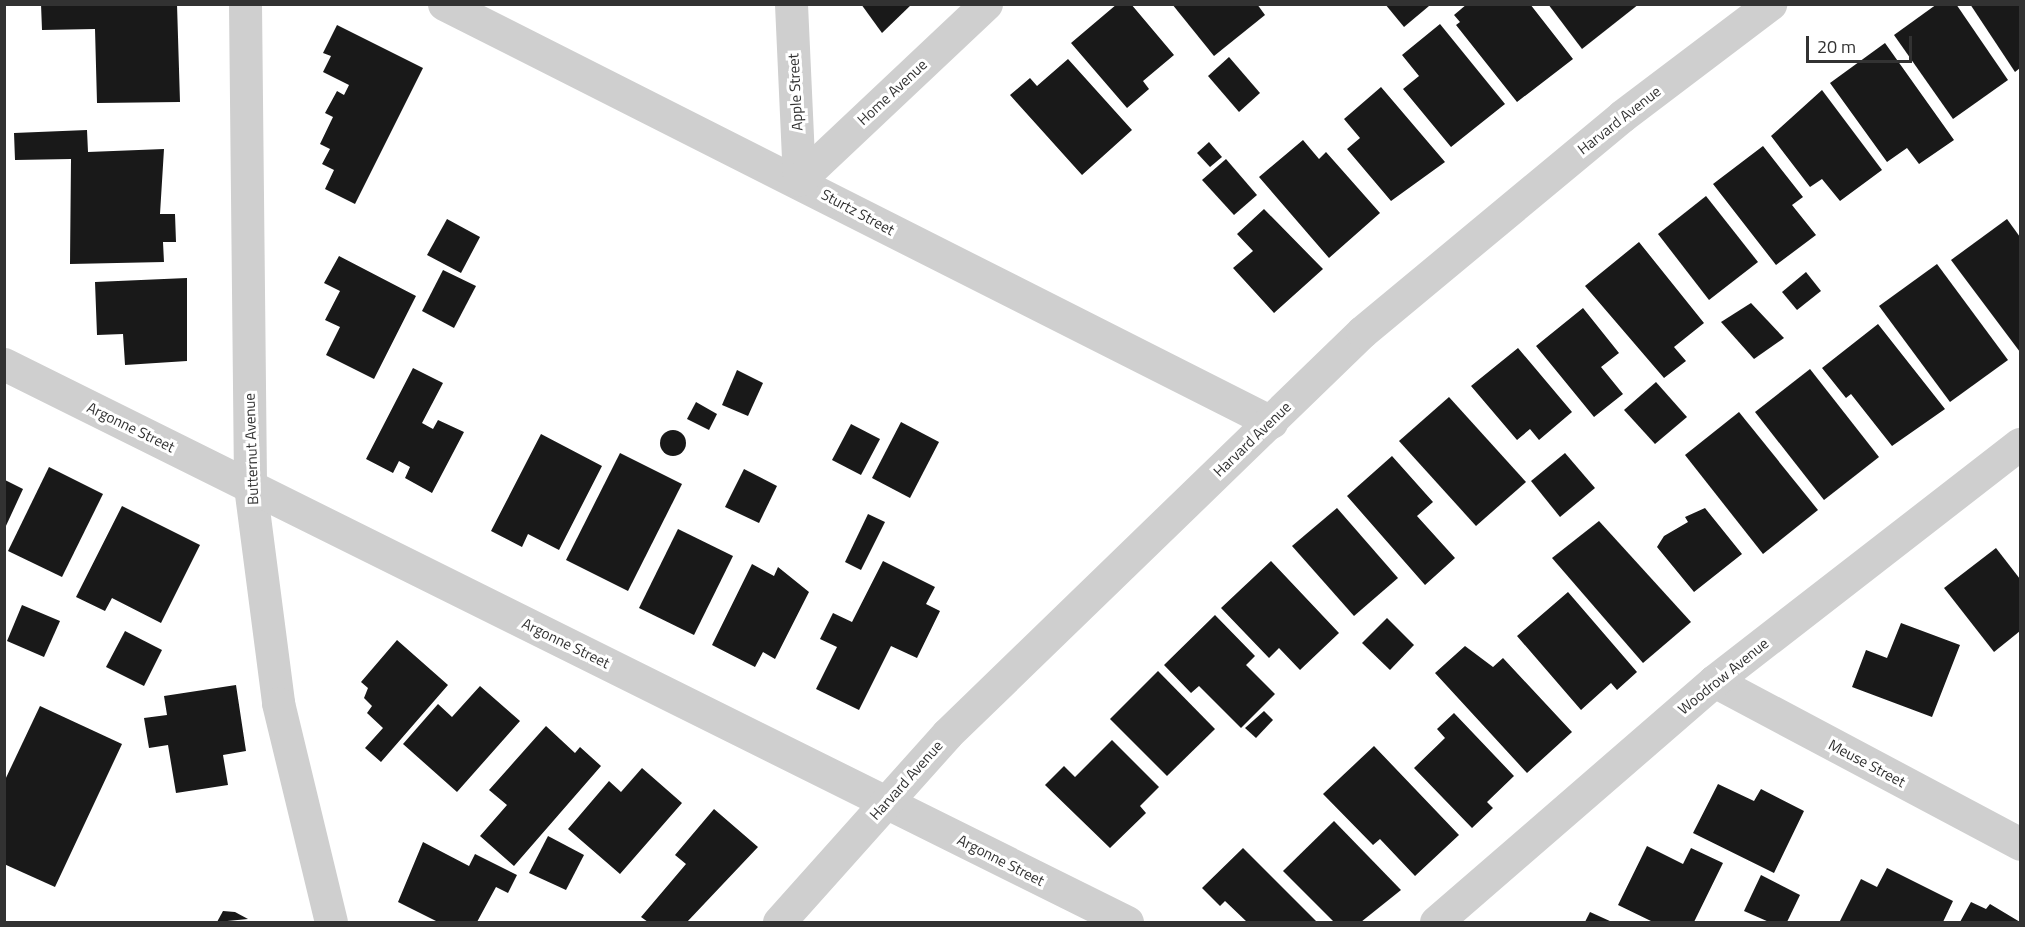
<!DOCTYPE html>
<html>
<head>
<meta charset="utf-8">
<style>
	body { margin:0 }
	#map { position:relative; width:2025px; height:927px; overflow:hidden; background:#fff; font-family:"Titillium Web",sans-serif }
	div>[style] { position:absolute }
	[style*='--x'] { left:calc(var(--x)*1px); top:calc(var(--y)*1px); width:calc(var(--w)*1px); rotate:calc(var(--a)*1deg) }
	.building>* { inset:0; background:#191919 }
	.round { border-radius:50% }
	.minor>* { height:33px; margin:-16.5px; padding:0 16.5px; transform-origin:16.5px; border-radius:16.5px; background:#cfcfcf }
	span { translate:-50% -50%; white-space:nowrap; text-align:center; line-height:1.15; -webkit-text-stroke:6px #fff; paint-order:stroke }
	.street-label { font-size:15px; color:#323232 }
	.frame { position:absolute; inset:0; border:6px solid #323232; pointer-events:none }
	.scale { position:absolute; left:1806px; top:36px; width:106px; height:27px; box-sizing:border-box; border:3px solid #323232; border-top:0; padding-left:8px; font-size:18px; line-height:21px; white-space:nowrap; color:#323232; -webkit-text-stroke:4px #fff; paint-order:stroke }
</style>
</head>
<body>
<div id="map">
	<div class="building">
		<i style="clip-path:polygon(41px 4px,177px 4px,180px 102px,97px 103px,95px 29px,42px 30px)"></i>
		<i style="clip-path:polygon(861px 4px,912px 4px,882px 33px)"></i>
		<i style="clip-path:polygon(1117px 4px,1131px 4px,1174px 55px,1143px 81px,1149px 89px,1127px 108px,1071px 43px)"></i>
		<i style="clip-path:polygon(1172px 4px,1257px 4px,1265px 15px,1214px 56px)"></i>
		<i style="clip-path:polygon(1385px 4px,1427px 4px,1429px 6px,1404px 27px)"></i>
		<i style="clip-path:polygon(1467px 4px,1530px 4px,1573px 59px,1517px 102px,1456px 25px,1460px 22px,1454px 15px)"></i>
		<i style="clip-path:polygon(1548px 4px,1639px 4px,1582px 49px)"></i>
		<i style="clip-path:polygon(1937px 4px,1956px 4px,2008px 80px,1953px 119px,1894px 35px)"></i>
		<i style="clip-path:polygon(1970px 4px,2020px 4px,2020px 68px,2015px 72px)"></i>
		<i style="clip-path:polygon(1440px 24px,1505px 104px,1451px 147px,1403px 89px,1419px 76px,1402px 55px)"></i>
		<i style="clip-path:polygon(337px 25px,423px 68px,355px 204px,325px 189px,334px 170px,322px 164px,330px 149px,320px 144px,333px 117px,325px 113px,337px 91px,344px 95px,349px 85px,323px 72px,331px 56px,323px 53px)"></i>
		<i style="clip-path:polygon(1885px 43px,1954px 140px,1919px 164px,1907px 148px,1887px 162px,1830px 83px)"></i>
		<i style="clip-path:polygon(1229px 57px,1260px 93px,1239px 112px,1208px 76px)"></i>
		<i style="clip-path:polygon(1068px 59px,1132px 130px,1082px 175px,1010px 95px,1030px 78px,1037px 86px)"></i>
		<i style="clip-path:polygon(1381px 87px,1445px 162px,1391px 201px,1347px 149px,1360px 138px,1344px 119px)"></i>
		<i style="clip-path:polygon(1822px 90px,1882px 170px,1840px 201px,1822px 179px,1810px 187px,1771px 136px)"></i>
		<i style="clip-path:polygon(87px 130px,88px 152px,164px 149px,160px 214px,175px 214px,176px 242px,163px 242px,164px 262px,70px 264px,71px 159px,15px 160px,14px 133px)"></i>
		<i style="clip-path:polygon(1303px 140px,1319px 159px,1326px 152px,1380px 213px,1329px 258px,1259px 177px)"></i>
		<i style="clip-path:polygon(1209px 142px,1222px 157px,1210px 167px,1197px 153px)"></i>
		<i style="clip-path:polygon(1763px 146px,1803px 197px,1792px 205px,1816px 235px,1776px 265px,1713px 184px)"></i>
		<i style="clip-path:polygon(1226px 159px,1257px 195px,1234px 215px,1202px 180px)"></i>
		<i style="clip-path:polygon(1706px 196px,1758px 262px,1709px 300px,1658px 234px)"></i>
		<i style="clip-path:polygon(1264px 209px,1323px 269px,1274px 313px,1233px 268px,1253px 251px,1237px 234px)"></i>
		<i style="clip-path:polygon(447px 219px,480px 237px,461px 273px,427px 255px)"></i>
		<i style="clip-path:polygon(2007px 219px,2020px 237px,2020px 352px,1951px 260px)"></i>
		<i style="clip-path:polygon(1639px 242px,1704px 323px,1674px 347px,1686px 361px,1664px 378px,1585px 286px)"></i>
		<i style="clip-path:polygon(339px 256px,416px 296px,374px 379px,326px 355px,340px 327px,325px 320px,340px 291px,324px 283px)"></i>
		<i style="clip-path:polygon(1937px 264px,2008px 360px,1950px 402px,1879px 306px)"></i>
		<i style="clip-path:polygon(443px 270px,476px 286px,454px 328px,422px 311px)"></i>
		<i style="clip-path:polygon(1806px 272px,1821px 291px,1797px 310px,1782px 292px)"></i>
		<i style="clip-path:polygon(187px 278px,187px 361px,125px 365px,123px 334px,97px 335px,95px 282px)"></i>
		<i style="clip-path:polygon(1751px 303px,1784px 338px,1754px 359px,1721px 322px)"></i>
		<i style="clip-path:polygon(1583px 308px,1619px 353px,1601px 367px,1623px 394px,1594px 417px,1536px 346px)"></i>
		<i style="clip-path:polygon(1878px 324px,1945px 409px,1892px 446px,1851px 394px,1846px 398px,1822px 368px)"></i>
		<i style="clip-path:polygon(1518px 348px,1572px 412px,1539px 440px,1530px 429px,1517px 440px,1471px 386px)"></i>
		<i style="clip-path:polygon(413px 368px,443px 383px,422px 423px,433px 429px,438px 420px,464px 432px,432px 493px,405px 478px,410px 467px,399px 461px,393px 473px,366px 459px)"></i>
		<i style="clip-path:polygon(1810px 369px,1879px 457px,1824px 500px,1755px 412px)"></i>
		<i style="clip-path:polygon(737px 370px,763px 383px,748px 416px,722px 405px)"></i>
		<i style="clip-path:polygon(1656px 382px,1687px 417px,1655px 444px,1624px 410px)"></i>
		<i style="clip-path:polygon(1449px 397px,1526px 482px,1476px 526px,1399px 441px)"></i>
		<i style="clip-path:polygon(696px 402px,717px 414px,709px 430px,687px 419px)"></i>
		<i style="clip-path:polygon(1739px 412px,1818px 510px,1763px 554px,1685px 455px)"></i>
		<i style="clip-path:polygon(901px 422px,939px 442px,910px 498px,872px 478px)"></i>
		<i style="clip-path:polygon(851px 424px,880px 439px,861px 475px,832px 460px)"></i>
		<i class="round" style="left:660px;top:430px;width:26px;height:26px"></i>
		<i style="clip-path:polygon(541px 434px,602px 466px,559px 550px,528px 534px,522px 547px,491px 531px)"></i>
		<i style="clip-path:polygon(620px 453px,682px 484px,628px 591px,566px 560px)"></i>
		<i style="clip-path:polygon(1565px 453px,1595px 488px,1560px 517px,1531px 481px)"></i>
		<i style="clip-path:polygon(1392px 456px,1433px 502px,1417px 516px,1455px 558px,1425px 585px,1347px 496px)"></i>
		<i style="clip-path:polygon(49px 467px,103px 494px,62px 577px,8px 551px)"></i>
		<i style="clip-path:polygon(744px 469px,777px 486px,759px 523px,725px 507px)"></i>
		<i style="clip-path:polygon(5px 480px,23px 489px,5px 528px)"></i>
		<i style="clip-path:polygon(122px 506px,200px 545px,161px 623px,112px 598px,105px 611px,76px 597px)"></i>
		<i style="clip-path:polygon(1337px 508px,1398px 578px,1354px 616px,1292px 546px)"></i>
		<i style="clip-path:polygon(1705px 508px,1742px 554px,1694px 592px,1657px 547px,1664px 536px,1688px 522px,1685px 517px)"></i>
		<i style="clip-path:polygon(868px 514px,885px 522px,861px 570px,845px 562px)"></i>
		<i style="clip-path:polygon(1599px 521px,1691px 622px,1643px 663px,1552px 558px)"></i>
		<i style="clip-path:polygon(678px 529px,733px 556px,694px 635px,639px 608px)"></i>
		<i style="clip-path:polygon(1996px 548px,2020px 579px,2020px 631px,1994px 652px,1944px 588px)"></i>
		<i style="clip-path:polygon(883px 561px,935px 587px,926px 604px,940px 611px,917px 658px,891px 646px,859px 710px,816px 689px,837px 647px,820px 639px,833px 613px,852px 622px)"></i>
		<i style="clip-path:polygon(1271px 561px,1339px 633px,1300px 670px,1279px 648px,1269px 658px,1221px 608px)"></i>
		<i style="clip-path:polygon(752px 564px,774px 576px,778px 567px,809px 592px,775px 659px,763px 652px,755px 667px,712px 645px)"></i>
		<i style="clip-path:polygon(1568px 592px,1637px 672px,1617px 690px,1611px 683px,1581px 710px,1517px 636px)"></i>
		<i style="clip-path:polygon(22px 605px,60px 621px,44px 657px,7px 641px)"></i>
		<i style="clip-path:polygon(1215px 615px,1255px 656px,1246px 665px,1275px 694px,1241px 728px,1199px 686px,1191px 693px,1164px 665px)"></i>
		<i style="clip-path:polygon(1387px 618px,1414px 645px,1390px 670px,1362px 643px)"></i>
		<i style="clip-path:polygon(1901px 623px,1960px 645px,1932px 717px,1852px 687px,1866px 650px,1887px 658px)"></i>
		<i style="clip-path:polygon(125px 631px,162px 650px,144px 686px,106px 667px)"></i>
		<i style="clip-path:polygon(397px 640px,448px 685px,381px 762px,365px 748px,383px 728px,367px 713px,372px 706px,364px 698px,368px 688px,361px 682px)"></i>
		<i style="clip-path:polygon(1465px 646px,1493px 667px,1503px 658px,1572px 732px,1527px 773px,1435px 673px)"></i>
		<i style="clip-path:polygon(1158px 671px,1215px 729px,1167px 776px,1110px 719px)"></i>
		<i style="clip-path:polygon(236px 685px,246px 751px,223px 755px,228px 785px,176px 793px,168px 745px,149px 748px,144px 718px,167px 715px,164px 696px)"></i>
		<i style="clip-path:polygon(480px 686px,520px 721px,457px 792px,403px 744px,438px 704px,452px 717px)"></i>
		<i style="clip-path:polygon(40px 706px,122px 744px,55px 887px,4px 864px,4px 782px)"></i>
		<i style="clip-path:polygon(1264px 711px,1273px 720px,1256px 738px,1245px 728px)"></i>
		<i style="clip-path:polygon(1454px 713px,1514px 776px,1487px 802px,1493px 808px,1472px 828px,1414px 768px,1445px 738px,1437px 729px)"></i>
		<i style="clip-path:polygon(546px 726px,575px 753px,580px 747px,601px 766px,514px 866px,480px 836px,507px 805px,489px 790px)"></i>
		<i style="clip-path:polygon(1112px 740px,1159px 787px,1140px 806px,1146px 813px,1110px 848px,1045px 785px,1064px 766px,1075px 777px)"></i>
		<i style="clip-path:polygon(1374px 746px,1459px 835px,1415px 876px,1380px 839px,1373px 845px,1323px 794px)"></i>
		<i style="clip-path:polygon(642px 768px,682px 803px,620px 874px,568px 829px,609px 781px,621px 792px)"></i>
		<i style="clip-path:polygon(1718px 784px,1754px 801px,1761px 789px,1804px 811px,1774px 873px,1693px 833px)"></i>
		<i style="clip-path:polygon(714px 809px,758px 847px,687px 922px,648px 922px,641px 917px,686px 864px,675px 855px)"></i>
		<i style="clip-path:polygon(1334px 821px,1401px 890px,1361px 922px,1334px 922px,1283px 871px)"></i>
		<i style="clip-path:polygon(548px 836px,584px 855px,566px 890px,529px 873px)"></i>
		<i style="clip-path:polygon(423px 842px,469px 866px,475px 854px,517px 875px,508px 893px,496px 887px,477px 922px,438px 922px,398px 902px)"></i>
		<i style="clip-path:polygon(1647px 846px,1683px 864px,1691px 848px,1723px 863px,1694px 922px,1653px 922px,1618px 905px)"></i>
		<i style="clip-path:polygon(1243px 848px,1317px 922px,1247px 922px,1225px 901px,1220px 906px,1202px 888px)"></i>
		<i style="clip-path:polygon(1887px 868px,1953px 901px,1943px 922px,1840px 921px,1861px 879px,1877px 887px)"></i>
		<i style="clip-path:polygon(1761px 875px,1800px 895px,1787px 922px,1769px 922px,1744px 911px)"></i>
		<i style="clip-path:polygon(1971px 902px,1986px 909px,1990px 904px,2020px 922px,1960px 922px)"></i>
		<i style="clip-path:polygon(223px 911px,235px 912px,248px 919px,217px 922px)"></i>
		<i style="clip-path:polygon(1590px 912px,1612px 922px,1585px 922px)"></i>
	</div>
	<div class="minor">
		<i style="--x:245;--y:4;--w:482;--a:89.4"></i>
		<i style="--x:250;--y:486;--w:219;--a:82.6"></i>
		<i style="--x:278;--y:703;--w:225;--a:76.4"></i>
		<i style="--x:444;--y:4;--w:927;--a:26.81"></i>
		<i style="--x:791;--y:4;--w:176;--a:87.4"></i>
		<i style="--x:799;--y:180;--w:257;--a:-43.3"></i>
		<i style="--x:4;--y:364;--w:1254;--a:26.42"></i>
		<i style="--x:1714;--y:681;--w:347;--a:28"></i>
		<i style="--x:779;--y:922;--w:252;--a:-48.2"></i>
		<i style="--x:947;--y:734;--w:578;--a:-44.09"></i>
		<i style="--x:1362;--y:332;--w:338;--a:-39.7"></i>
		<i style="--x:1622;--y:116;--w:186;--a:-37.1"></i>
		<i style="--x:1436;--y:922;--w:368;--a:-40.9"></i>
		<i style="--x:1714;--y:681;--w:387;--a:-37.8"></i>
	</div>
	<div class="street-label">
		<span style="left:795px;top:92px;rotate:-93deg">Apple Street</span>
		<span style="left:892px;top:92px;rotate:-43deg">Home Avenue</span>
		<span style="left:1619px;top:120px;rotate:-38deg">Harvard Avenue</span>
		<span style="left:858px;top:212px;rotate:28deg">Sturtz Street</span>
		<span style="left:131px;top:427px;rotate:26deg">Argonne Street</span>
		<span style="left:1252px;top:439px;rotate:-44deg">Harvard Avenue</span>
		<span style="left:251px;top:449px;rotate:-92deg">Butternut Avenue</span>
		<span style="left:566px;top:643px;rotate:26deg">Argonne Street</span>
		<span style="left:1723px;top:676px;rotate:-39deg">Woodrow Avenue</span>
		<span style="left:1867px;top:763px;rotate:28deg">Meuse Street</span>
		<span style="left:906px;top:780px;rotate:-48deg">Harvard Avenue</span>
		<span style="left:1001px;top:860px;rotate:27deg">Argonne Street</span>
	</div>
	<div class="frame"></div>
	<div class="scale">20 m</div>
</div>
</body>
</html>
